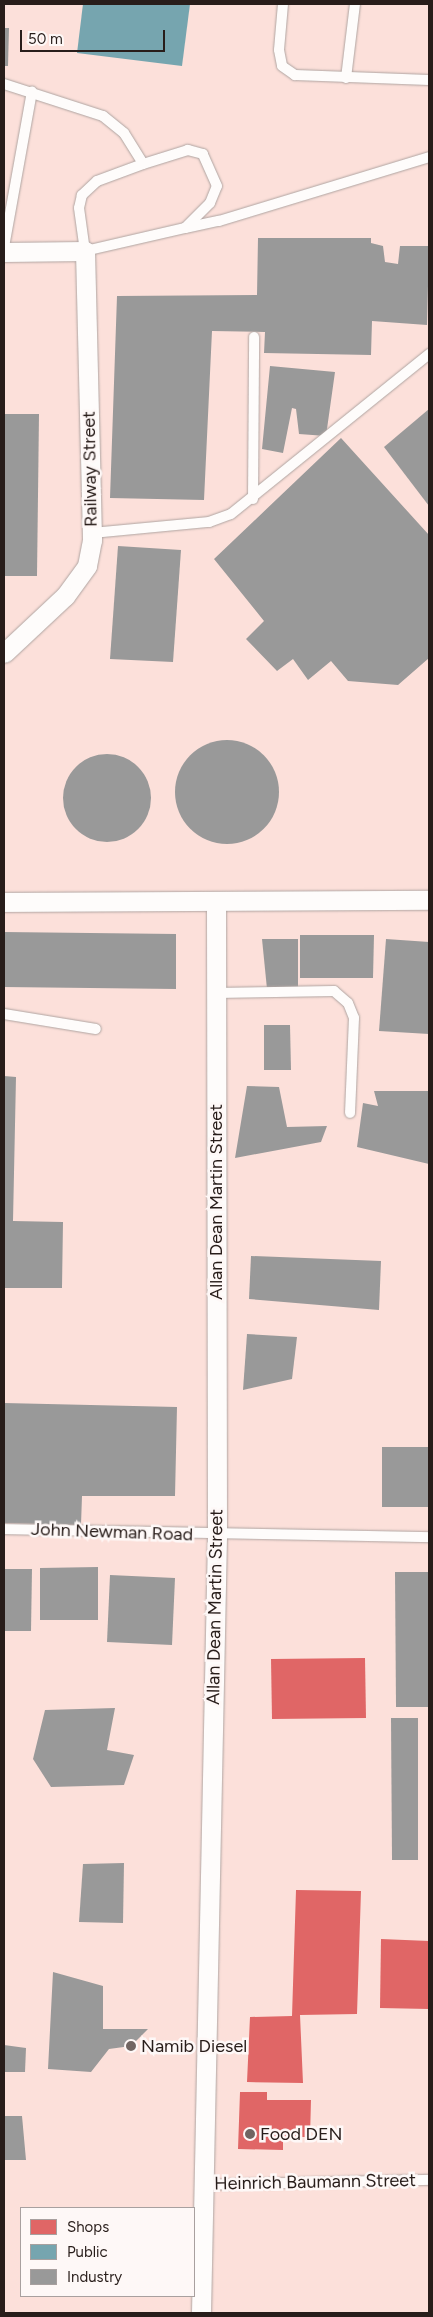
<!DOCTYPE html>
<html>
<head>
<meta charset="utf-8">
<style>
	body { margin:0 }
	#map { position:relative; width:433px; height:2317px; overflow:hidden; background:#f8eae7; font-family:Figtree,sans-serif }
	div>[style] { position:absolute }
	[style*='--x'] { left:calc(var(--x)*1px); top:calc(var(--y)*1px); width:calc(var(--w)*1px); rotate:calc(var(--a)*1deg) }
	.built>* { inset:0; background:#fce0da }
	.shops>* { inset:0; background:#e06666 }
	.public>* { inset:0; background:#76a5af }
	.industry>* { inset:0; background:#999 }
	.round { border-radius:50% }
	.roads { filter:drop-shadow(0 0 1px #afa4a1) drop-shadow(0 0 1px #afa4a1) }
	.lane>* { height:10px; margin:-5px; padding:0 5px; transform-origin:5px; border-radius:5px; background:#fefcfb }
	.street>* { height:19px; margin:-9.5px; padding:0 9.5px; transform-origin:9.5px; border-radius:9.5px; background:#fefcfb }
	.dots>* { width:14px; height:14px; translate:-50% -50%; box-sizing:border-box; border:2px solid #fef8f7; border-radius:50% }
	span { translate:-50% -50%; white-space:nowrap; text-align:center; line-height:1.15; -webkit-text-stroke:5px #fef8f7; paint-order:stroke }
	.street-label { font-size:18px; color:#281d1a }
	.poi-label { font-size:18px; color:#281d1a }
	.left { translate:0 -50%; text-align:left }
	.frame { position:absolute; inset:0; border:5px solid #281d1a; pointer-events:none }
	.legend { position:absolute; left:20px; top:2207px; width:175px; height:90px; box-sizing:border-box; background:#fef8f7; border:1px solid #a8a09f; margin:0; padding:6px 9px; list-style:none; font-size:15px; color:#281d1a }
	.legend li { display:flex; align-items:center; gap:10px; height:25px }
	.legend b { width:25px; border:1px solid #a8a09f }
	.scale { position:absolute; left:20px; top:30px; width:145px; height:22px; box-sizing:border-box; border:2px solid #281d1a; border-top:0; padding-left:6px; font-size:15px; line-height:18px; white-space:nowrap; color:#281d1a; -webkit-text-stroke:4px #fef8f7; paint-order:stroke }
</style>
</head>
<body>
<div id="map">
	<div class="built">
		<i style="clip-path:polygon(evenodd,4px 4px,429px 4px,429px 2313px,4px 2313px,4px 4px,21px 2208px,194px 2208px,194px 2296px,21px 2296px,21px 2208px)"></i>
	</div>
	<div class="shops">
		<i style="clip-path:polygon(365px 1658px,366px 1718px,272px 1719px,271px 1659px)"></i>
		<i style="clip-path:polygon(296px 1890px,361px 1891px,357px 2014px,300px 2015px,303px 2083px,247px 2082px,250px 2017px,292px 2016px)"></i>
		<i style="clip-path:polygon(381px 1939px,429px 1941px,429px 2009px,380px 2008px)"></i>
		<i style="clip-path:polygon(240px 2092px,267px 2092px,267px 2100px,311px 2100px,310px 2137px,283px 2137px,283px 2150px,238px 2149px)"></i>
	</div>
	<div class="public">
		<i style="clip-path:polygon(83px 4px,190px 4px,182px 66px,77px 53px)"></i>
	</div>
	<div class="industry">
		<i style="clip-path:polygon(4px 28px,9px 28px,8px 66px,4px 66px)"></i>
		<i style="clip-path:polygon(258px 238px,371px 238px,371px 243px,383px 246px,385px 262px,398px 264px,400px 246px,429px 246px,427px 325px,372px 321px,371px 355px,264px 353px,265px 332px,212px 331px,204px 500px,110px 498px,117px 296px,257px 295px)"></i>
		<i style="clip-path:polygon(270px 366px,335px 372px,326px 436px,299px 434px,296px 409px,292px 408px,283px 453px,262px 449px)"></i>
		<i style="clip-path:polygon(429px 409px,429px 506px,384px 447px)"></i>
		<i style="clip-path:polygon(4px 414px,39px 414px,37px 576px,4px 576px)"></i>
		<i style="clip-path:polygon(341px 438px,429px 535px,429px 658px,398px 685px,348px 681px,331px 661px,308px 680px,293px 659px,277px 671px,246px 639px,264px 621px,214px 559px)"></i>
		<i style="clip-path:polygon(118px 546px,181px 550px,173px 662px,110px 659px)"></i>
		<i class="round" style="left:175px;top:740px;width:104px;height:104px"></i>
		<i class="round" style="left:63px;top:754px;width:88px;height:88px"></i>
		<i style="clip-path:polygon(4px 932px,176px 934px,176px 989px,4px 987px)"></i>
		<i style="clip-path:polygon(300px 935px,374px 935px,373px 978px,300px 978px)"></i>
		<i style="clip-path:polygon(262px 939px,298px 939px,298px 989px,267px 989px)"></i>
		<i style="clip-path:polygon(386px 939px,429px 942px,429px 1034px,379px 1031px)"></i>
		<i style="clip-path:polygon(264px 1025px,290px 1025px,291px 1070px,264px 1070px)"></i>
		<i style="clip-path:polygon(4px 1076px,16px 1077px,13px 1221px,63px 1222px,62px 1288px,4px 1288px)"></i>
		<i style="clip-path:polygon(247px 1086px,279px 1087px,287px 1127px,327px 1126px,321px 1142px,235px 1158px)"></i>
		<i style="clip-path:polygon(374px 1091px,429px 1091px,429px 1164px,357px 1147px,363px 1103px,378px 1106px)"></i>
		<i style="clip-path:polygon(251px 1256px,381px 1261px,379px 1310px,249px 1299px)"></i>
		<i style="clip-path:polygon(247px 1334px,297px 1337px,292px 1379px,243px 1390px)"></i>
		<i style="clip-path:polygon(4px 1403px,177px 1407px,175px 1496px,82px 1496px,81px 1525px,4px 1523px)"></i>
		<i style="clip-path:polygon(382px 1447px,429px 1447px,429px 1507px,382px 1507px)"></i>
		<i style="clip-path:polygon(98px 1567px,98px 1620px,40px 1620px,40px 1568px)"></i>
		<i style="clip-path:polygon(4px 1569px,32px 1569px,31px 1631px,4px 1631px)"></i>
		<i style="clip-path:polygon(395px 1572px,429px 1572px,429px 1707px,396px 1707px)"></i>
		<i style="clip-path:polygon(110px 1575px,175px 1578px,172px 1645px,107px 1642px)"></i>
		<i style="clip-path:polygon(115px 1708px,107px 1750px,134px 1755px,124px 1785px,51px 1787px,33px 1759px,45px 1710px)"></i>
		<i style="clip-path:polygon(391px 1718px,418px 1718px,418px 1860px,392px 1860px)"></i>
		<i style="clip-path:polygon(124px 1863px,123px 1923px,79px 1922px,83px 1864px)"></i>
		<i style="clip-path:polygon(53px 1972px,103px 1986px,103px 2029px,148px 2029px,131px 2046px,109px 2049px,91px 2072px,48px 2069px)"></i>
		<i style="clip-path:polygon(4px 2045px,26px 2048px,25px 2072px,4px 2072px)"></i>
		<i style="clip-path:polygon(4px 2116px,22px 2116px,26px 2160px,4px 2160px)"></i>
	</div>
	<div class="roads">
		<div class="lane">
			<i style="--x:283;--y:4;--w:46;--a:95"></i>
			<i style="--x:279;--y:50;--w:16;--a:79"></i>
			<i style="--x:282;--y:66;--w:16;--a:35"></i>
			<i style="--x:295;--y:75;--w:134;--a:2.1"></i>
			<i style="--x:346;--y:78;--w:75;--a:-83.1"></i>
			<i style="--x:4;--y:84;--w:104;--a:17.9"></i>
			<i style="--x:103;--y:116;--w:27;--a:39"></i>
			<i style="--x:124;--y:133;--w:36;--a:58"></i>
			<i style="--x:185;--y:228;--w:35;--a:-45"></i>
			<i style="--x:210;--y:203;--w:18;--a:-68"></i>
			<i style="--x:217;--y:186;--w:35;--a:-114"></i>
			<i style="--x:203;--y:154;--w:16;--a:-165"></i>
			<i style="--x:188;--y:150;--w:47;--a:162.7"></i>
			<i style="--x:143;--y:164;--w:49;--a:159.7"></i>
			<i style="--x:97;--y:181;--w:21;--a:137"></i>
			<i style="--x:82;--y:195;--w:13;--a:103"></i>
			<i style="--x:79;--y:208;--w:43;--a:82.1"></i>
			<i style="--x:85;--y:251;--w:103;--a:-13"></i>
			<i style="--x:185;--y:228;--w:35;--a:-12"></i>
			<i style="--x:219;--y:221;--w:220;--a:-16.9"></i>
			<i style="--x:4;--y:247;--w:158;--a:-79.8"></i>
			<i style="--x:253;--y:499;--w:162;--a:-89.6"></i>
			<i style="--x:92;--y:533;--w:118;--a:-5.4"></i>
			<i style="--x:209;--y:522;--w:23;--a:-20"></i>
			<i style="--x:231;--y:514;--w:255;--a:-38.9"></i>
			<i style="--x:216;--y:993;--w:118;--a:-1"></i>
			<i style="--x:334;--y:991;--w:18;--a:41"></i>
			<i style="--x:348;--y:1003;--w:16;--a:68"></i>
			<i style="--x:354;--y:1018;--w:95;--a:92.4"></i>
			<i style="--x:4;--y:1014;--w:93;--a:9.3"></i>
			<i style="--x:4;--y:1529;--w:425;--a:1.1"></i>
			<i style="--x:201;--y:2185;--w:228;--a:-1.3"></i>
		</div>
		<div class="street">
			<i style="--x:4;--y:252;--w:81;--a:-0.7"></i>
			<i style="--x:85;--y:251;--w:289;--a:88.6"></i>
			<i style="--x:92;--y:540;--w:26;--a:101"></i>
			<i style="--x:87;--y:566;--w:37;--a:126"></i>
			<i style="--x:65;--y:596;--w:83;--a:136.9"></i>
			<i style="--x:4;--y:902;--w:425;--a:-0.3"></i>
			<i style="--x:201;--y:2313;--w:777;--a:-88.82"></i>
			<i style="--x:217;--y:1536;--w:635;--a:-90.09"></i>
		</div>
	</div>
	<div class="dots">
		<i style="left:131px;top:2046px;background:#716562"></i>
		<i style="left:250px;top:2134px;background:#716562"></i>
	</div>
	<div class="street-label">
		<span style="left:90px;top:469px;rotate:-91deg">Railway Street</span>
		<span style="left:216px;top:1202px;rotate:-90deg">Allan Dean Martin Street</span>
		<span style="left:112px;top:1532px;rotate:2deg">John Newman Road</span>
		<span style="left:215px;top:1607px;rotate:-89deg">Allan Dean Martin Street</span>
		<span style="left:315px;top:2182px;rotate:-1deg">Heinrich Baumann Street</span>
	</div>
	<div class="poi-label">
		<span class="left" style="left:141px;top:2046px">Namib Diesel</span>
		<span class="left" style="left:260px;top:2134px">Food DEN</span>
	</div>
	<div class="frame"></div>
	<ul class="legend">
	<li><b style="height:14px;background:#e06666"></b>Shops</li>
	<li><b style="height:14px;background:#76a5af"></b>Public</li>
	<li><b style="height:14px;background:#999"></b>Industry</li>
	</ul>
	<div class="scale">50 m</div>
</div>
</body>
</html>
